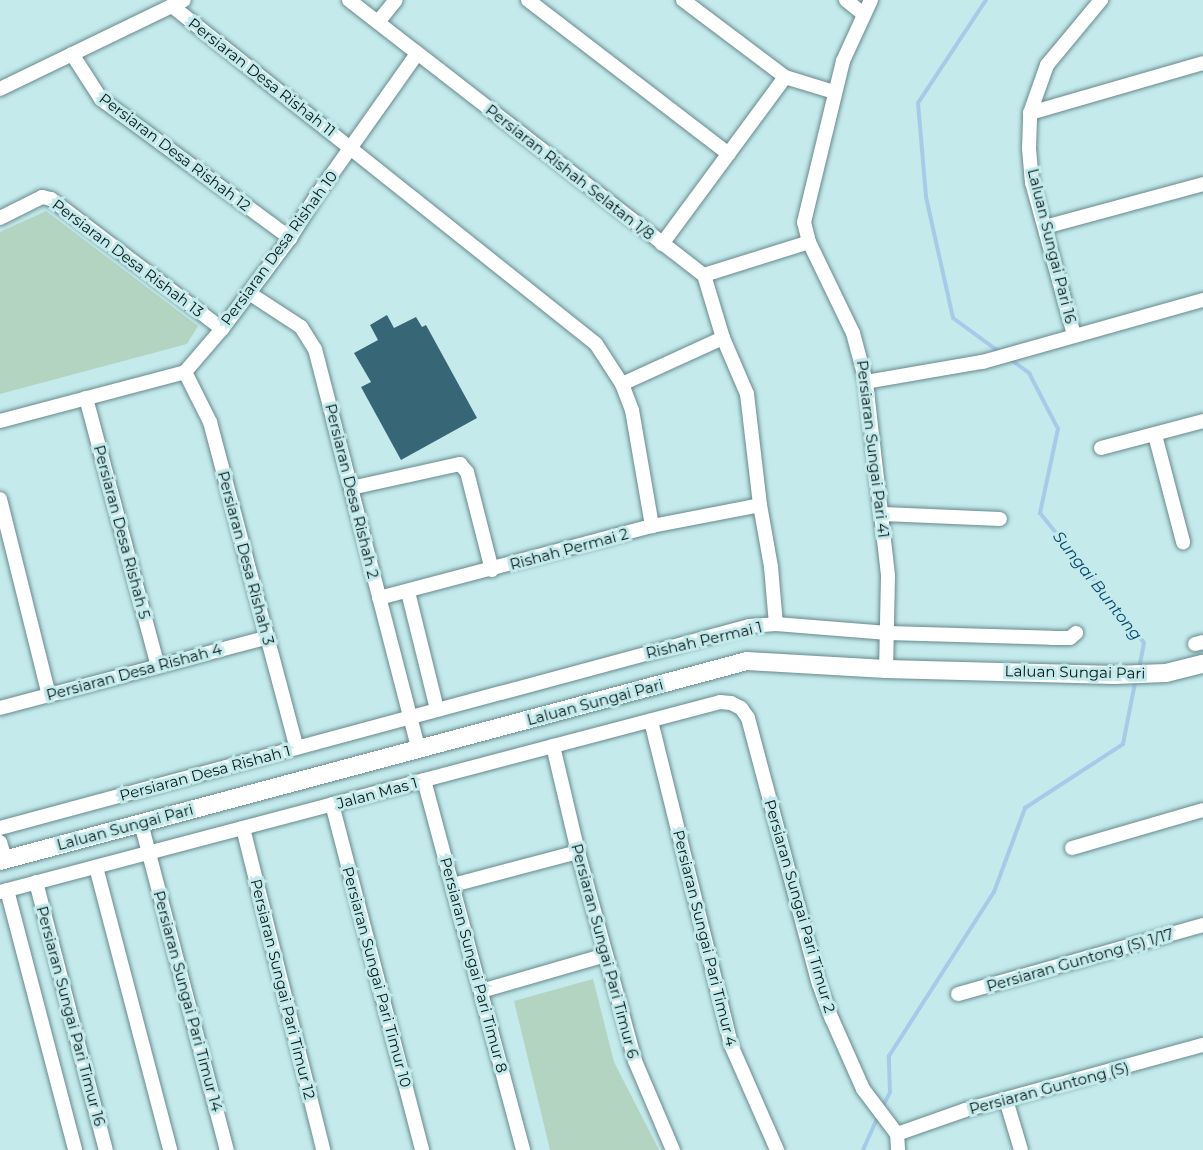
<!DOCTYPE html>
<html>
<head>
<meta charset="utf-8">
<style>
	body { margin:0 }
	#map { position:relative; width:1203px; height:1150px; overflow:hidden; background:#c4eaec; font-family:Montserrat,sans-serif }
	div>[style] { position:absolute }
	[style*='--x'] { left:calc(var(--x)*1px); top:calc(var(--y)*1px); width:calc(var(--w)*1px); rotate:calc(var(--a)*1deg) }
	.green>* { inset:0; background:#b3d4c0 }
	.stream>* { height:4px; margin:-2px; padding:0 2px; transform-origin:2px; border-radius:2px; background:#a6cbe9 }
	.building>* { inset:0; background:#376676 }
	.roads { filter:drop-shadow(0 0 2px #678a8c) drop-shadow(0 0 2px #678a8c) }
	.minor>* { height:14px; margin:-7px; padding:0 7px; transform-origin:7px; border-radius:7px; background:#fff }
	.secondary>* { height:18px; margin:-9px; padding:0 9px; transform-origin:9px; border-radius:9px; background:#fff }
	span { translate:-50% -50%; white-space:nowrap; text-align:center; line-height:1.15; -webkit-text-stroke:6px #c4eaec; paint-order:stroke }
	.street-label { font-size:15px; color:#081616 }
	.water-label { font-size:16px; color:#04456c; font-style:italic }
</style>
</head>
<body>
<div id="map">
	<div class="green">
		<i style="clip-path:polygon(46px 211px,198px 326px,187px 344px,0 394px,0 232px)"></i>
		<i style="clip-path:polygon(593px 979px,614px 1062px,659px 1150px,550px 1150px,514px 1001px)"></i>
	</div>
	<div class="stream">
		<i style="--x:986;--y:0;--w:123;--a:123.4"></i>
		<i style="--x:918;--y:103;--w:94;--a:85.1"></i>
		<i style="--x:926;--y:197;--w:124;--a:77.4"></i>
		<i style="--x:953;--y:318;--w:59;--a:36.1"></i>
		<i style="--x:1010;--y:359;--w:24;--a:36"></i>
		<i style="--x:1029;--y:373;--w:63;--a:62.6"></i>
		<i style="--x:1058;--y:429;--w:86;--a:102.1"></i>
		<i style="--x:1040;--y:513;--w:166;--a:51.3"></i>
		<i style="--x:1144;--y:643;--w:25;--a:101"></i>
		<i style="--x:881;--y:1110;--w:20;--a:-63"></i>
		<i style="--x:890;--y:1092;--w:36;--a:-92"></i>
		<i style="--x:889;--y:1056;--w:195;--a:-57.4"></i>
		<i style="--x:994;--y:892;--w:90;--a:-69.7"></i>
		<i style="--x:1025;--y:808;--w:117;--a:-33.1"></i>
		<i style="--x:1123;--y:744;--w:67;--a:-78.9"></i>
		<i style="--x:863;--y:1150;--w:37;--a:-66"></i>
	</div>
	<div class="building">
		<i style="clip-path:polygon(387px 315px,394px 328px,416px 317px,422px 327px,426px 325px,477px 418px,401px 460px,361px 387px,371px 382px,354px 353px,378px 340px,370px 325px)"></i>
	</div>
	<div class="roads">
		<div class="minor">
			<i style="--x:349;--y:0;--w:449;--a:37.8"></i>
			<i style="--x:704;--y:275;--w:110;--a:-17.4"></i>
			<i style="--x:528;--y:0;--w:253;--a:37.5"></i>
			<i style="--x:683;--y:0;--w:128;--a:37"></i>
			<i style="--x:785;--y:77;--w:51;--a:17"></i>
			<i style="--x:846;--y:0;--w:22;--a:39"></i>
			<i style="--x:871;--y:0;--w:67;--a:114.7"></i>
			<i style="--x:843;--y:61;--w:166;--a:103.6"></i>
			<i style="--x:804;--y:222;--w:21;--a:76"></i>
			<i style="--x:809;--y:242;--w:101;--a:64.2"></i>
			<i style="--x:853;--y:333;--w:51;--a:75.1"></i>
			<i style="--x:866;--y:382;--w:195;--a:83.5"></i>
			<i style="--x:888;--y:576;--w:93;--a:91.2"></i>
			<i style="--x:172;--y:6;--w:542;--a:38.56"></i>
			<i style="--x:596;--y:344;--w:48;--a:57"></i>
			<i style="--x:622;--y:384;--w:28;--a:69"></i>
			<i style="--x:632;--y:410;--w:118;--a:80.2"></i>
			<i style="--x:378;--y:22;--w:28;--a:-51"></i>
			<i style="--x:72;--y:54;--w:54;--a:57.2"></i>
			<i style="--x:101;--y:99;--w:235;--a:36.3"></i>
			<i style="--x:0;--y:89;--w:204;--a:-25.8"></i>
			<i style="--x:1030;--y:113;--w:180;--a:-16.1"></i>
			<i style="--x:0;--y:218;--w:47;--a:-26.6"></i>
			<i style="--x:42;--y:197;--w:9;--a:13"></i>
			<i style="--x:51;--y:199;--w:215;--a:37.2"></i>
			<i style="--x:1045;--y:227;--w:164;--a:-15.2"></i>
			<i style="--x:662;--y:244;--w:207;--a:-53.6"></i>
			<i style="--x:704;--y:275;--w:66;--a:73.2"></i>
			<i style="--x:723;--y:338;--w:61;--a:66.8"></i>
			<i style="--x:747;--y:394;--w:112;--a:83.3"></i>
			<i style="--x:760;--y:505;--w:63;--a:79.9"></i>
			<i style="--x:771;--y:567;--w:57;--a:85"></i>
			<i style="--x:249;--y:293;--w:62;--a:33.2"></i>
			<i style="--x:301;--y:327;--w:26;--a:58"></i>
			<i style="--x:315;--y:349;--w:414;--a:75.5"></i>
			<i style="--x:1074;--y:335;--w:158;--a:-105.4"></i>
			<i style="--x:1032;--y:183;--w:35;--a:-95"></i>
			<i style="--x:1029;--y:148;--w:35;--a:-88"></i>
			<i style="--x:1030;--y:113;--w:51;--a:-70.5"></i>
			<i style="--x:1047;--y:65;--w:85;--a:-50.3"></i>
			<i style="--x:185;--y:372;--w:56;--a:63.4"></i>
			<i style="--x:210;--y:422;--w:337;--a:75.1"></i>
			<i style="--x:866;--y:382;--w:118;--a:-9.8"></i>
			<i style="--x:982;--y:362;--w:230;--a:-15.7"></i>
			<i style="--x:622;--y:384;--w:111;--a:-24.5"></i>
			<i style="--x:86;--y:398;--w:278;--a:75"></i>
			<i style="--x:0;--y:421;--w:191;--a:-14.8"></i>
			<i style="--x:185;--y:372;--w:57;--a:-49.3"></i>
			<i style="--x:222;--y:329;--w:114;--a:-53.2"></i>
			<i style="--x:290;--y:238;--w:51;--a:-57.9"></i>
			<i style="--x:317;--y:195;--w:173;--a:-54.7"></i>
			<i style="--x:1155;--y:435;--w:111;--a:75.3"></i>
			<i style="--x:1101;--y:448;--w:106;--a:-14.8"></i>
			<i style="--x:351;--y:488;--w:112;--a:-12.4"></i>
			<i style="--x:460;--y:464;--w:11;--a:49"></i>
			<i style="--x:467;--y:472;--w:101;--a:75.7"></i>
			<i style="--x:0;--y:499;--w:202;--a:76"></i>
			<i style="--x:883;--y:514;--w:117;--a:2.4"></i>
			<i style="--x:408;--y:592;--w:121;--a:76.1"></i>
			<i style="--x:379;--y:598;--w:282;--a:-14.8"></i>
			<i style="--x:652;--y:526;--w:110;--a:-11"></i>
			<i style="--x:1195;--y:644;--w:8;--a:-14"></i>
			<i style="--x:0;--y:708;--w:277;--a:-14.8"></i>
			<i style="--x:651;--y:721;--w:334;--a:76.1"></i>
			<i style="--x:731;--y:1045;--w:115;--a:66.3"></i>
			<i style="--x:553;--y:746;--w:109;--a:76.7"></i>
			<i style="--x:578;--y:852;--w:217;--a:74.7"></i>
			<i style="--x:635;--y:1061;--w:97;--a:66.9"></i>
			<i style="--x:424;--y:780;--w:383;--a:75"></i>
			<i style="--x:332;--y:804;--w:358;--a:75.4"></i>
			<i style="--x:141;--y:823;--w:338;--a:75.3"></i>
			<i style="--x:0;--y:828;--w:776;--a:-15.09"></i>
			<i style="--x:749;--y:626;--w:27;--a:-4"></i>
			<i style="--x:776;--y:624;--w:112;--a:4.6"></i>
			<i style="--x:888;--y:633;--w:164;--a:1.7"></i>
			<i style="--x:1052;--y:638;--w:18;--a:0"></i>
			<i style="--x:1070;--y:638;--w:8;--a:-40"></i>
			<i style="--x:243;--y:828;--w:332;--a:76"></i>
			<i style="--x:0;--y:842;--w:19;--a:74"></i>
			<i style="--x:1072;--y:848;--w:136;--a:-16.2"></i>
			<i style="--x:96;--y:867;--w:293;--a:75.3"></i>
			<i style="--x:36;--y:882;--w:277;--a:75.4"></i>
			<i style="--x:453;--y:885;--w:129;--a:-14.8"></i>
			<i style="--x:7;--y:890;--w:269;--a:75.3"></i>
			<i style="--x:0;--y:892;--w:745;--a:-14.78"></i>
			<i style="--x:720;--y:702;--w:11;--a:5"></i>
			<i style="--x:731;--y:703;--w:11;--a:27"></i>
			<i style="--x:741;--y:708;--w:12;--a:55"></i>
			<i style="--x:748;--y:718;--w:275;--a:75.1"></i>
			<i style="--x:819;--y:984;--w:37;--a:70"></i>
			<i style="--x:832;--y:1019;--w:77;--a:66.1"></i>
			<i style="--x:863;--y:1089;--w:56;--a:52.9"></i>
			<i style="--x:481;--y:991;--w:130;--a:-16.1"></i>
			<i style="--x:958;--y:994;--w:255;--a:-15.7"></i>
			<i style="--x:1006;--y:1100;--w:52;--a:73.3"></i>
			<i style="--x:897;--y:1134;--w:72;--a:-19.4"></i>
			<i style="--x:965;--y:1110;--w:247;--a:-15.3"></i>
			<i style="--x:897;--y:1134;--w:16;--a:86"></i>
		</div>
		<div class="secondary">
			<i style="--x:0;--y:861;--w:773;--a:-14.99"></i>
			<i style="--x:747;--y:661;--w:139;--a:3.3"></i>
			<i style="--x:886;--y:669;--w:228;--a:1.5"></i>
			<i style="--x:1114;--y:675;--w:52;--a:-2.2"></i>
			<i style="--x:1166;--y:673;--w:38;--a:-14"></i>
		</div>
	</div>
	<div class="street-label">
		<span style="left:262px;top:77px;rotate:38deg">Persiaran Desa Rishah 11</span>
		<span style="left:175px;top:152px;rotate:37deg">Persiaran Desa Rishah 12</span>
		<span style="left:570px;top:172px;rotate:38deg">Persiaran Rishah Selatan 1/8</span>
		<span style="left:1052px;top:246px;rotate:76deg">Laluan Sungai Pari 16</span>
		<span style="left:279px;top:248px;rotate:-54deg">Persiaran Desa Rishah 10</span>
		<span style="left:128px;top:258px;rotate:37deg">Persiaran Desa Rishah 13</span>
		<span style="left:873px;top:449px;rotate:83deg">Persiaran Sungai Pari 41</span>
		<span style="left:352px;top:491px;rotate:76deg">Persiaran Desa Rishah 2</span>
		<span style="left:122px;top:532px;rotate:75deg">Persiaran Desa Rishah 5</span>
		<span style="left:569px;top:549px;rotate:-15deg">Rishah Permai 2</span>
		<span style="left:246px;top:558px;rotate:75deg">Persiaran Desa Rishah 3</span>
		<span style="left:704px;top:640px;rotate:-13deg">Rishah Permai 1</span>
		<span style="left:134px;top:672px;rotate:-15deg">Persiaran Desa Rishah 4</span>
		<span style="left:1075px;top:672px;rotate:1deg">Laluan Sungai Pari</span>
		<span style="left:595px;top:702px;rotate:-15deg">Laluan Sungai Pari</span>
		<span style="left:205px;top:773px;rotate:-15deg">Persiaran Desa Rishah 1</span>
		<span style="left:377px;top:793px;rotate:-15deg">Jalan Mas 1</span>
		<span style="left:125px;top:827px;rotate:-15deg">Laluan Sungai Pari</span>
		<span style="left:800px;top:906px;rotate:74deg">Persiaran Sungai Pari Timur 2</span>
		<span style="left:705px;top:938px;rotate:76deg">Persiaran Sungai Pari Timur 4</span>
		<span style="left:605px;top:951px;rotate:75deg">Persiaran Sungai Pari Timur 6</span>
		<span style="left:1080px;top:960px;rotate:-16deg">Persiaran Guntong (S) 1/17</span>
		<span style="left:474px;top:965px;rotate:75deg">Persiaran Sungai Pari Timur 8</span>
		<span style="left:377px;top:977px;rotate:75deg">Persiaran Sungai Pari Timur 10</span>
		<span style="left:283px;top:989px;rotate:76deg">Persiaran Sungai Pari Timur 12</span>
		<span style="left:188px;top:1001px;rotate:75deg">Persiaran Sungai Pari Timur 14</span>
		<span style="left:71px;top:1016px;rotate:75deg">Persiaran Sungai Pari Timur 16</span>
		<span style="left:1049px;top:1088px;rotate:-15deg">Persiaran Guntong (S)</span>
	</div>
	<div class="water-label">
		<span style="left:1097px;top:586px;rotate:52deg">Sungai Buntong</span>
	</div>
</div>
</body>
</html>
